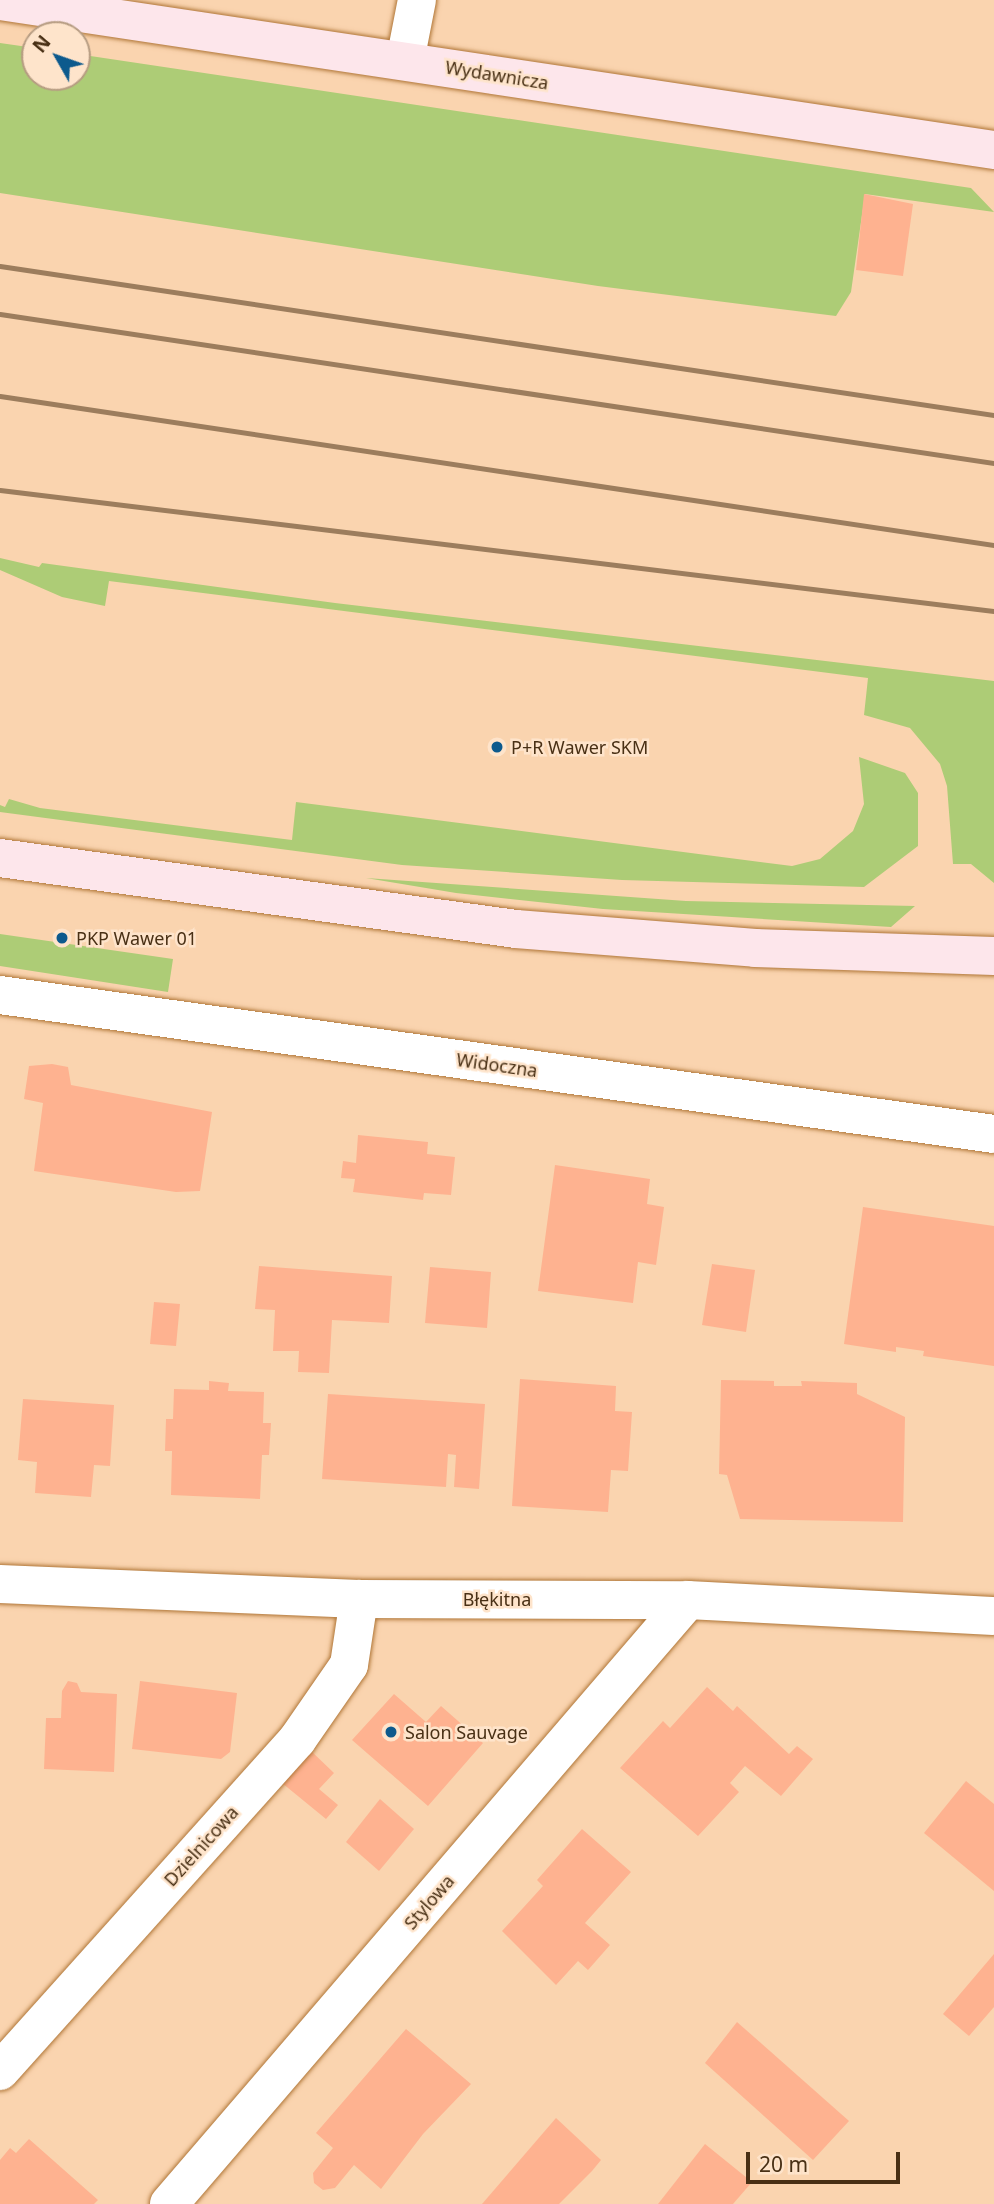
<!DOCTYPE html>
<html>
<head>
<meta charset="utf-8">
<style>
	body { margin:0 }
	#map { position:relative; width:994px; height:2204px; overflow:hidden; background:#fad4af; font-family:"Noto Sans",sans-serif }
	div>[style] { position:absolute }
	[style*='--x'] { left:calc(var(--x)*1px); top:calc(var(--y)*1px); width:calc(var(--w)*1px); rotate:calc(var(--a)*1deg) }
	.green>* { inset:0; background:#adcc76 }
	.building>* { inset:0; background:#feb290 }
	.roads { filter:drop-shadow(0 0 2px #b07637) drop-shadow(0 0 2px #b07637) }
	.minor>* { height:38px; margin:-19px; padding:0 19px; transform-origin:19px; border-radius:19px; background:#fff }
	.secondary>* { height:38px; margin:-19px; padding:0 19px; transform-origin:19px; border-radius:19px; background:#fde6eb }
	.rail>* { height:5px; margin:-2.5px; padding:0 2.5px; transform-origin:2.5px; border-radius:2.5px; background:#9c7d5d }
	.dots>* { width:19px; height:19px; translate:-50% -50%; box-sizing:border-box; border:4px solid #fee4cb; border-radius:50% }
	span { translate:-50% -50%; white-space:nowrap; text-align:center; line-height:1.15; -webkit-text-stroke:5px #fee4cb; paint-order:stroke }
	.street-label { font-size:18px; color:#493015 }
	.poi-label { font-size:18px; color:#493015 }
	.left { translate:0 -50%; text-align:left }
	.north { position:absolute; left:21px; top:21px; width:70px; height:70px; box-sizing:border-box; background:#fee4cb; border:2px solid #b69c82; border-radius:50%; rotate:310deg; font-size:19px; font-weight:700; line-height:28px; text-align:center; color:#493015 }
	.north::after { content:''; display:block; margin:auto; width:24px; height:32px; background:#0d5a8d; clip-path:polygon(50% 0,100% 100%,50% 72%,0 100%) }
	.scale { position:absolute; left:746px; top:2152px; width:154px; height:32px; box-sizing:border-box; border:4px solid #493015; border-top:0; padding-left:9px; font-size:21px; line-height:24px; white-space:nowrap; color:#493015; -webkit-text-stroke:5px #fee4cb; paint-order:stroke }
</style>
</head>
<body>
<div id="map">
	<div class="green">
		<i style="clip-path:polygon(0 43px,35px 48px,35px 77px,77px 77px,77px 54px,971px 188px,994px 212px,865px 194px,851px 292px,836px 316px,598px 286px,0 193px)"></i>
		<i style="clip-path:polygon(0 558px,39px 567px,42px 563px,335px 603px,994px 681px,994px 883px,971px 864px,953px 864px,947px 786px,940px 764px,910px 728px,864px 715px,868px 678px,109px 581px,105px 606px,62px 597px,0 570px)"></i>
		<i style="clip-path:polygon(859px 757px,905px 773px,918px 793px,918px 846px,864px 887px,622px 880px,402px 865px,0 812px,0 805px,5px 807px,9px 799px,40px 808px,292px 840px,296px 802px,792px 866px,820px 859px,853px 831px,864px 804px)"></i>
		<i style="clip-path:polygon(366px 878px,686px 901px,915px 906px,891px 927px,603px 909px,456px 893px)"></i>
		<i style="clip-path:polygon(0 934px,173px 959px,168px 992px,0 966px)"></i>
	</div>
	<div class="building">
		<i style="clip-path:polygon(864px 194px,913px 204px,903px 276px,856px 270px)"></i>
		<i style="clip-path:polygon(52px 1064px,68px 1067px,71px 1085px,212px 1112px,200px 1191px,176px 1192px,34px 1171px,43px 1103px,24px 1099px,29px 1066px)"></i>
		<i style="clip-path:polygon(358px 1135px,428px 1142px,427px 1154px,455px 1157px,451px 1195px,424px 1193px,423px 1200px,353px 1192px,355px 1179px,341px 1178px,343px 1161px,356px 1163px)"></i>
		<i style="clip-path:polygon(555px 1165px,650px 1179px,647px 1204px,664px 1207px,656px 1265px,638px 1262px,633px 1303px,538px 1291px)"></i>
		<i style="clip-path:polygon(863px 1207px,994px 1226px,994px 1366px,923px 1356px,924px 1351px,896px 1347px,896px 1352px,844px 1344px)"></i>
		<i style="clip-path:polygon(712px 1264px,755px 1270px,746px 1332px,702px 1325px)"></i>
		<i style="clip-path:polygon(259px 1266px,392px 1276px,389px 1323px,332px 1320px,329px 1373px,298px 1372px,299px 1351px,273px 1351px,275px 1310px,255px 1309px)"></i>
		<i style="clip-path:polygon(430px 1267px,491px 1272px,487px 1328px,425px 1323px)"></i>
		<i style="clip-path:polygon(154px 1302px,180px 1304px,176px 1346px,150px 1344px)"></i>
		<i style="clip-path:polygon(520px 1379px,616px 1386px,615px 1411px,632px 1412px,628px 1471px,611px 1470px,608px 1512px,512px 1506px)"></i>
		<i style="clip-path:polygon(721px 1380px,774px 1381px,774px 1386px,802px 1386px,801px 1381px,857px 1383px,857px 1394px,905px 1417px,903px 1522px,740px 1519px,727px 1475px,719px 1474px)"></i>
		<i style="clip-path:polygon(209px 1381px,229px 1383px,228px 1391px,264px 1392px,263px 1423px,271px 1423px,269px 1455px,262px 1455px,260px 1499px,171px 1495px,172px 1451px,165px 1451px,166px 1419px,173px 1419px,174px 1389px,209px 1390px)"></i>
		<i style="clip-path:polygon(328px 1394px,485px 1404px,479px 1489px,454px 1487px,456px 1455px,448px 1454px,446px 1487px,322px 1479px)"></i>
		<i style="clip-path:polygon(23px 1399px,114px 1405px,110px 1466px,94px 1465px,91px 1497px,35px 1493px,37px 1462px,18px 1460px)"></i>
		<i style="clip-path:polygon(68px 1681px,77px 1683px,81px 1692px,117px 1694px,114px 1772px,44px 1769px,46px 1718px,61px 1718px,62px 1691px)"></i>
		<i style="clip-path:polygon(140px 1681px,237px 1693px,230px 1752px,221px 1759px,132px 1749px)"></i>
		<i style="clip-path:polygon(707px 1687px,733px 1711px,737px 1706px,789px 1754px,797px 1746px,813px 1759px,781px 1796px,745px 1766px,730px 1783px,739px 1792px,698px 1836px,620px 1768px,663px 1721px,670px 1728px)"></i>
		<i style="clip-path:polygon(394px 1694px,426px 1722px,441px 1706px,483px 1743px,428px 1806px,352px 1740px)"></i>
		<i style="clip-path:polygon(309px 1749px,334px 1773px,319px 1789px,338px 1805px,326px 1819px,282px 1783px)"></i>
		<i style="clip-path:polygon(966px 1781px,994px 1804px,994px 1891px,924px 1833px)"></i>
		<i style="clip-path:polygon(380px 1799px,414px 1829px,379px 1871px,346px 1842px)"></i>
		<i style="clip-path:polygon(582px 1829px,631px 1872px,585px 1923px,610px 1945px,588px 1970px,578px 1961px,556px 1985px,502px 1931px,543px 1886px,537px 1880px)"></i>
		<i style="clip-path:polygon(994px 1954px,994px 2007px,969px 2036px,943px 2014px)"></i>
		<i style="clip-path:polygon(737px 2022px,849px 2121px,813px 2160px,705px 2063px)"></i>
		<i style="clip-path:polygon(406px 2029px,471px 2084px,423px 2134px,381px 2189px,354px 2165px,335px 2188px,323px 2190px,314px 2183px,313px 2173px,333px 2148px,316px 2133px)"></i>
		<i style="clip-path:polygon(556px 2118px,601px 2160px,592px 2171px,559px 2204px,482px 2204px)"></i>
		<i style="clip-path:polygon(29px 2139px,98px 2200px,94px 2204px,0 2204px,0 2160px,10px 2148px,16px 2153px)"></i>
		<i style="clip-path:polygon(705px 2144px,752px 2182px,733px 2204px,658px 2204px)"></i>
	</div>
	<div class="roads">
		<div class="minor">
			<i style="--x:405;--y:61;--w:62;--a:-78.9"></i>
			<i style="--x:0;--y:995;--w:1004;--a:7.96"></i>
			<i style="--x:0;--y:1584;--w:359;--a:2.4"></i>
			<i style="--x:359;--y:1599;--w:329;--a:0.2"></i>
			<i style="--x:688;--y:1600;--w:306;--a:3"></i>
			<i style="--x:0;--y:2071;--w:445;--a:-48.1"></i>
			<i style="--x:297;--y:1740;--w:91;--a:-55.3"></i>
			<i style="--x:349;--y:1665;--w:67;--a:-81.4"></i>
			<i style="--x:169;--y:2204;--w:796;--a:-49.33"></i>
		</div>
		<div class="secondary">
			<i style="--x:0;--y:1;--w:1005;--a:8.53"></i>
			<i style="--x:0;--y:858;--w:521;--a:7.83"></i>
			<i style="--x:516;--y:929;--w:240;--a:4.5"></i>
			<i style="--x:755;--y:948;--w:239;--a:1.9"></i>
		</div>
	</div>
	<div class="rail">
		<i style="--x:0;--y:266;--w:1005;--a:8.53"></i>
		<i style="--x:0;--y:314;--w:1005;--a:8.53"></i>
		<i style="--x:0;--y:396;--w:1005;--a:8.53"></i>
		<i style="--x:0;--y:490;--w:1001;--a:6.94"></i>
	</div>
	<div class="dots">
		<i style="left:497px;top:747px;background:#0d5a8d"></i>
		<i style="left:62px;top:938px;background:#0d5a8d"></i>
		<i style="left:391px;top:1732px;background:#0d5a8d"></i>
	</div>
	<div class="street-label">
		<span style="left:497px;top:75px;rotate:9deg">Wydawnicza</span>
		<span style="left:497px;top:1065px;rotate:8deg">Widoczna</span>
		<span style="left:497px;top:1599px">Błękitna</span>
		<span style="left:201px;top:1846px;rotate:-48deg">Dzielnicowa</span>
		<span style="left:429px;top:1902px;rotate:-49deg">Stylowa</span>
	</div>
	<div class="poi-label">
		<span class="left" style="left:511px;top:747px">P+R Wawer SKM</span>
		<span class="left" style="left:76px;top:938px">PKP Wawer 01</span>
		<span class="left" style="left:405px;top:1732px">Salon Sauvage</span>
	</div>
	<div class="north">N</div>
	<div class="scale">20 m</div>
</div>
</body>
</html>
